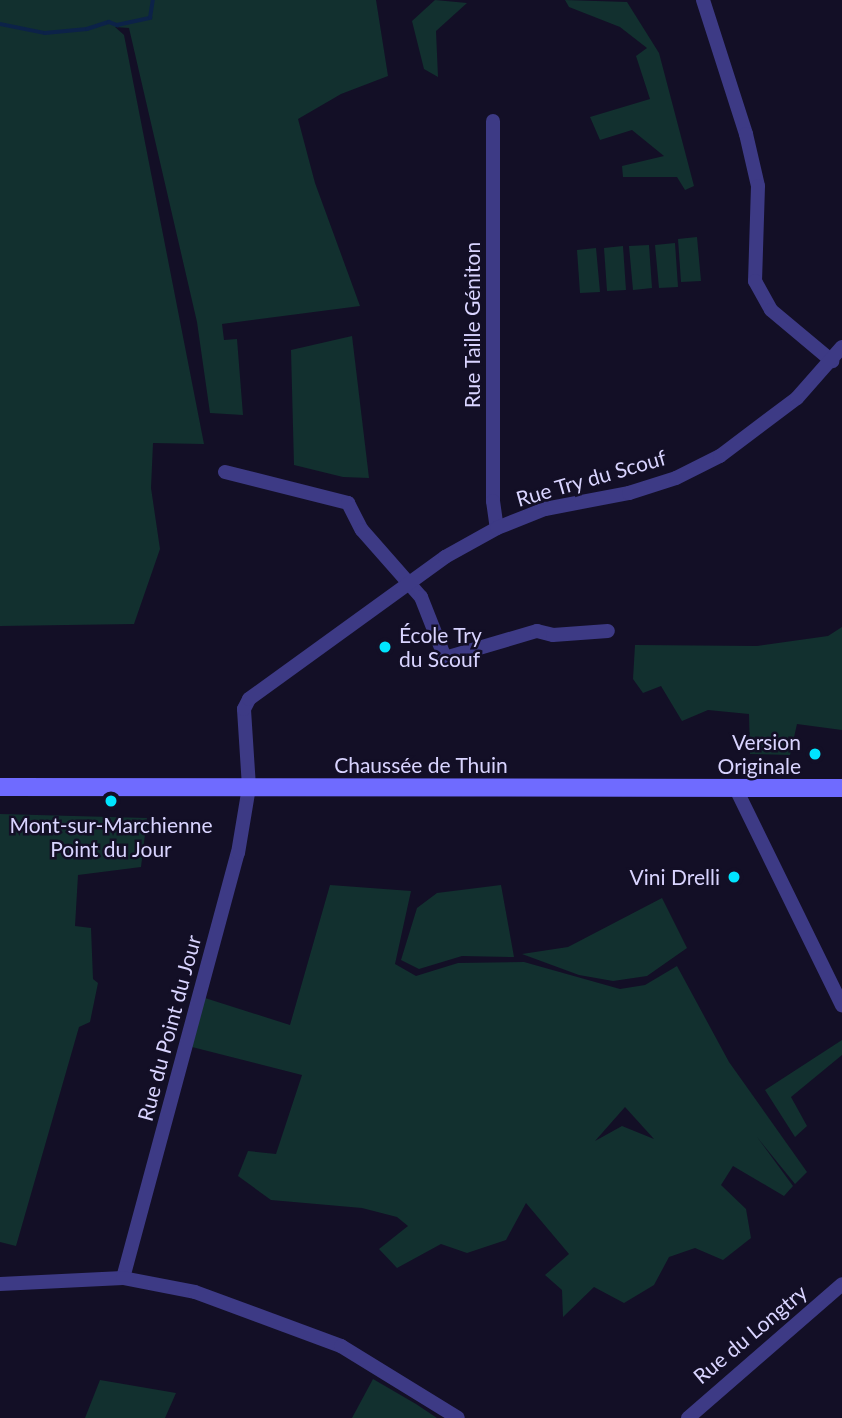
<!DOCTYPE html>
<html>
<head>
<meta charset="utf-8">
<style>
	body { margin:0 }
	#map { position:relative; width:842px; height:1418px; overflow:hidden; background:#130f26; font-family:Lato,sans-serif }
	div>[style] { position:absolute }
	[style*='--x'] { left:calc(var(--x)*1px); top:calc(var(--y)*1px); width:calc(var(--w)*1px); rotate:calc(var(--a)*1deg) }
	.green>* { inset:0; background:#12302f }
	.stream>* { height:3.5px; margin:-1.75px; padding:0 1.75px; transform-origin:1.75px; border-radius:1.75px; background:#0c2248 }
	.minor>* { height:14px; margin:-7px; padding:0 7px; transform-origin:7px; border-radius:7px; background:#3d3a85 }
	.secondary>* { height:18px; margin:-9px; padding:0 9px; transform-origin:9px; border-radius:9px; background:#6f6bff }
	.dots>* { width:19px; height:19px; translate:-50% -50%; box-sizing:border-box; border:4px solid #130f26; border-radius:50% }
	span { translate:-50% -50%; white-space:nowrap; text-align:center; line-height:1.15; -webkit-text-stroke:5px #130f26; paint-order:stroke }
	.street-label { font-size:21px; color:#d9d4ff }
	.poi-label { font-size:21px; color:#d9d4ff }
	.left { translate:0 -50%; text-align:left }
	.right { translate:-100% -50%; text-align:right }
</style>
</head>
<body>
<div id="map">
	<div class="green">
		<i style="clip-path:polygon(0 0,376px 0,388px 76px,341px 94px,298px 119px,315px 183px,360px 306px,222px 324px,224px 340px,237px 339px,243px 415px,210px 413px,197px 322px,129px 28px,115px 27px,124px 35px,204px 444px,153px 443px,151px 488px,160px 549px,134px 624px,0 626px)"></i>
		<i style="clip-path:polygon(435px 0,467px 3px,436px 31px,438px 77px,424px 69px,412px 21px)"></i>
		<i style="clip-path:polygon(565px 0,627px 2px,659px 53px,694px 186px,685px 190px,677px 177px,623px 177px,622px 166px,664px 156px,632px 130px,600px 140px,590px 117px,650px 99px,636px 56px,647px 48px,620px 27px,569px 7px)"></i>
		<i style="clip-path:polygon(697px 237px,701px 281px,681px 282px,678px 239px)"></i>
		<i style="clip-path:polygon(675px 243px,678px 287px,659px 288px,655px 245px)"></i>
		<i style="clip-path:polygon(649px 245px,652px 288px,633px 290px,629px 246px)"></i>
		<i style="clip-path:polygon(623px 246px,626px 290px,607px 291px,604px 248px)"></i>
		<i style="clip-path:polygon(596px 248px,600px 292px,580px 293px,577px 250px)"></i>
		<i style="clip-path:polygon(352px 336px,369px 478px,343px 477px,294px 465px,291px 350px)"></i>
		<i style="clip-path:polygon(842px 627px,842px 730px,797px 724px,790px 755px,750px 754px,749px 714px,708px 710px,682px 721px,661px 686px,643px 693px,633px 679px,635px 645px,757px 646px,828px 636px)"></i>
		<i style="clip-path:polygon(0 814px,147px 818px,141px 867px,78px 875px,75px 926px,91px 928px,93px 979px,98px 983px,90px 1022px,79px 1027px,16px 1246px,0 1242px)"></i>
		<i style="clip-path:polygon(evenodd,330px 885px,411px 891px,395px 964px,416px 976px,458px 963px,524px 962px,620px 989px,645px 985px,677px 966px,729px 1062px,807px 1172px,795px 1184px,757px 1137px,793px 1186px,784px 1196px,733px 1166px,721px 1185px,746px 1209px,751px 1238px,723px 1260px,695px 1248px,669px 1257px,654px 1285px,624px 1303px,594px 1287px,563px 1317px,562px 1290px,545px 1275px,569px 1254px,526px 1203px,506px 1240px,467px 1253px,441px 1244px,397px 1268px,379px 1249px,408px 1226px,397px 1217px,362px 1208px,271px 1200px,238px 1176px,248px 1151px,276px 1154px,302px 1075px,192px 1047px,205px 998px,290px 1025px,330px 885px,625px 1107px,654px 1139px,622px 1126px,595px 1141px,625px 1107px)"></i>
		<i style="clip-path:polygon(501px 885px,514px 957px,462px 956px,419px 969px,401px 960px,417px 908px,437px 893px)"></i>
		<i style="clip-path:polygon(662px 898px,687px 948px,647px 976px,613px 981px,579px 975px,522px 954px,568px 947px)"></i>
		<i style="clip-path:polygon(842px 1040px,842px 1055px,791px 1097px,807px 1126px,795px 1137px,765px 1090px)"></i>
		<i style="clip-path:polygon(373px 1379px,416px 1404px,437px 1418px,352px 1418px)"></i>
		<i style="clip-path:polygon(100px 1380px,176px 1393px,165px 1418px,85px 1418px)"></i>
	</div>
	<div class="stream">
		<i style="--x:0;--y:24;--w:46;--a:11.3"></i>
		<i style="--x:45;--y:33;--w:42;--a:-5.4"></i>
		<i style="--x:87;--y:29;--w:23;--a:-18"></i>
		<i style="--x:109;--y:22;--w:9;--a:21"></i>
		<i style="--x:117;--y:25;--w:34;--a:-12"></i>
		<i style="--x:150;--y:18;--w:18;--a:-81"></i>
	</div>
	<div class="minor">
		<i style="--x:703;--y:0;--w:141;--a:72.2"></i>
		<i style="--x:746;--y:134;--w:53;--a:77"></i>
		<i style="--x:758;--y:186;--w:95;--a:91.8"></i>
		<i style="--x:755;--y:281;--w:33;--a:61"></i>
		<i style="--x:771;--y:310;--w:80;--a:39.9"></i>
		<i style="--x:493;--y:121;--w:380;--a:90"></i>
		<i style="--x:493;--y:501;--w:27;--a:82"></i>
		<i style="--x:225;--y:472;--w:127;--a:14.1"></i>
		<i style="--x:348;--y:503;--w:30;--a:63"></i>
		<i style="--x:362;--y:530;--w:89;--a:48.6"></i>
		<i style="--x:421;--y:597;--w:66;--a:68.5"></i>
		<i style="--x:445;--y:658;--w:96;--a:-16.4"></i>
		<i style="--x:537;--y:631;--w:16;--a:14"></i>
		<i style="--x:553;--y:635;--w:55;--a:-4.2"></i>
		<i style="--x:736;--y:789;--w:241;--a:63.9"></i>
		<i style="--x:123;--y:1278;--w:440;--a:-74.9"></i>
		<i style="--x:238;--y:853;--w:67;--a:-80.5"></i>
		<i style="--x:249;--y:787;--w:78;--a:-93.7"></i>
		<i style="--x:244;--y:709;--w:11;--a:-63"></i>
		<i style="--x:249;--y:699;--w:242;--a:-35.9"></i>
		<i style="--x:445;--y:557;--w:60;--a:-29.1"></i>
		<i style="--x:497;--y:528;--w:52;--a:-21.6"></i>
		<i style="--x:545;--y:509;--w:86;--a:-10.8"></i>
		<i style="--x:629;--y:493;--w:49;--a:-17.7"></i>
		<i style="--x:676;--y:478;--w:49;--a:-26.6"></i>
		<i style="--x:720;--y:456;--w:96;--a:-37"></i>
		<i style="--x:797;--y:398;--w:68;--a:-48.6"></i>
		<i style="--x:0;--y:1284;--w:123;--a:-2.8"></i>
		<i style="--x:123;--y:1278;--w:73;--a:11"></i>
		<i style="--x:195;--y:1292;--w:156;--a:20.3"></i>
		<i style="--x:341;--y:1346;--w:137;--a:31.6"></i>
		<i style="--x:688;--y:1418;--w:204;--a:-41"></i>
	</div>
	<div class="secondary">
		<i style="--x:0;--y:787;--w:842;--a:0.07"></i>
	</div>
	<div class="dots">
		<i style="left:385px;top:647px;background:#00e5ff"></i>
		<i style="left:815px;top:754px;background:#00e5ff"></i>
		<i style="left:111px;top:801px;background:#00e5ff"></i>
		<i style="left:734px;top:877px;background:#00e5ff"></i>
	</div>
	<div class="street-label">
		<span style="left:472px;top:325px;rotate:-90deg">Rue Taille Géniton</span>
		<span style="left:591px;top:478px;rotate:-16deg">Rue Try du Scouf</span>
		<span style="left:421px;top:765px">Chaussée de Thuin</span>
		<span style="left:169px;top:1028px;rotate:-75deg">Rue du Point du Jour</span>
		<span style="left:750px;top:1334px;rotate:-40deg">Rue du Longtry</span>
	</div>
	<div class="poi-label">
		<span class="left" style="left:399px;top:647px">École Try<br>du Scouf</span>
		<span class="right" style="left:801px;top:754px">Version<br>Originale</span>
		<span style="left:111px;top:837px">Mont-sur-Marchienne<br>Point du Jour</span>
		<span class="right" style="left:720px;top:877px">Vini Drelli</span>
	</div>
</div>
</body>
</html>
